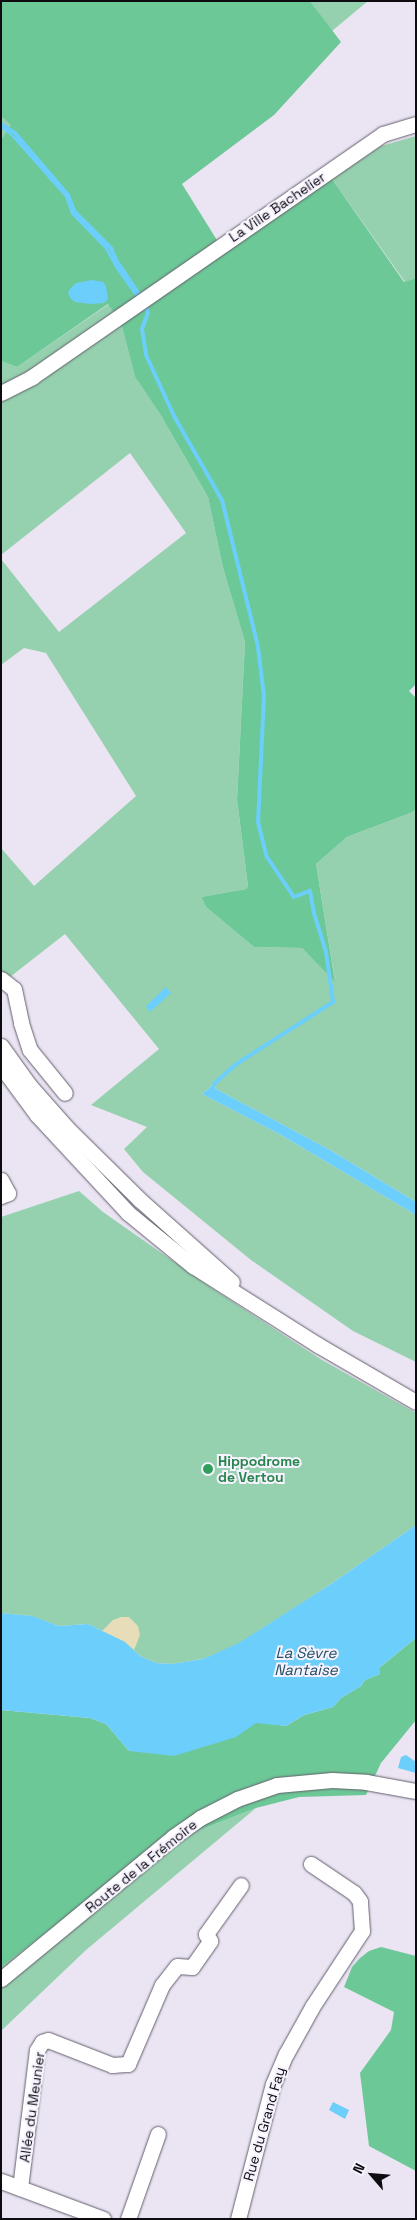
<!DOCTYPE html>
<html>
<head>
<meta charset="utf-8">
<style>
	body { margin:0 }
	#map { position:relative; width:417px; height:2220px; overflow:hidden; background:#eae4f3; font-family:"Space Grotesk",sans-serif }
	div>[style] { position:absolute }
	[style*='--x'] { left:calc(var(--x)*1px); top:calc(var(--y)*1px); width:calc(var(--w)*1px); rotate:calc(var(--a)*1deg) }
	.green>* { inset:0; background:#96d1af }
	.forest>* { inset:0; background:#6dc897 }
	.sand>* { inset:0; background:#e7ddb8 }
	.water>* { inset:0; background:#6ccefb }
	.stream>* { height:4px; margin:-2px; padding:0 2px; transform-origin:2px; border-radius:2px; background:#6ccefb }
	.roads { filter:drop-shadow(0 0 1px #645f6c) drop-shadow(0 0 1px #645f6c) }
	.minor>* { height:15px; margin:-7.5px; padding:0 7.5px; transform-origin:7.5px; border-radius:7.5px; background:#fff }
	.dots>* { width:14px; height:14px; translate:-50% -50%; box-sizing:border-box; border:2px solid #f6f2fe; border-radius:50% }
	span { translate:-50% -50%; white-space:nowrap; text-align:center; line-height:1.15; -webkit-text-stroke:4px #f6f2fe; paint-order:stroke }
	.street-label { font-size:14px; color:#0e0c11 }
	.leisure-label { font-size:14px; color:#27864d; font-weight:700 }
	.left { translate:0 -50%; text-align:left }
	.water-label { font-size:15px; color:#254f62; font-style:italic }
	.frame { position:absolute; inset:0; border:2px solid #0e0c11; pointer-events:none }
	.north { position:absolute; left:347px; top:2150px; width:50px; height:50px; -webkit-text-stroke:4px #f6f2fe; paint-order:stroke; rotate:297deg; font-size:14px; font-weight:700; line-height:20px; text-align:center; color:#0e0c11 }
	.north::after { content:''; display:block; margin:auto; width:18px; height:22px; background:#0e0c11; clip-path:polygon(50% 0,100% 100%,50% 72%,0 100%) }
</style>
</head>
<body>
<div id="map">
	<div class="green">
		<i style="clip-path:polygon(310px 1px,368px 1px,332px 31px)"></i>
		<i style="clip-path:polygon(1px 116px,12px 125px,1px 140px)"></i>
		<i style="clip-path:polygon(416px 136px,416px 278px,405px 282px,332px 179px,381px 146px)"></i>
		<i style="clip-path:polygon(109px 304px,121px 323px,135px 377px,160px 414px,208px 497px,223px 568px,245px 642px,237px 800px,248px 886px,246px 889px,201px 897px,206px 907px,254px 947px,302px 948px,335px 981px,316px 864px,347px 837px,413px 812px,416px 809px,416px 1202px,330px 1150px,216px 1089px,214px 1084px,202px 1094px,281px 1135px,416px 1215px,416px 1362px,353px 1331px,251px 1260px,143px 1172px,124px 1149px,147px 1127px,91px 1105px,159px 1049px,65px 934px,1px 984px,1px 848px,34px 886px,136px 796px,46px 653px,24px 648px,1px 665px,1px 559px,59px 632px,186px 533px,130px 453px,1px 555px,1px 361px,17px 367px)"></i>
		<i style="clip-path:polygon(79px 1191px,103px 1212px,213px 1289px,322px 1360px,416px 1413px,416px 1525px,331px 1584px,239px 1644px,203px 1659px,172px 1664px,156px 1663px,140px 1656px,125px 1642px,88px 1624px,59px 1626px,31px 1616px,1px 1613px,1px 1217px)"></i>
		<i style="clip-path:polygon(256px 1808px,86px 1950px,1px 2031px,1px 1967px,159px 1846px)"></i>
	</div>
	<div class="forest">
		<i style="clip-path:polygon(1px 1px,310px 1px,341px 42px,274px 115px,182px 184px,225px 253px,332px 179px,404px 282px,416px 278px,416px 684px,409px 691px,416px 698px,416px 809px,413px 812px,347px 837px,316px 864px,335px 982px,302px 948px,254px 947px,206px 907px,201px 897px,246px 889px,248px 886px,237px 800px,245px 642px,223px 568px,208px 497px,160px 414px,135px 377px,121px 323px,108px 304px,17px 367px,1px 361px,1px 140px,11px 125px,1px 116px)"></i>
		<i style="clip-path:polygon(416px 1638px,416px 1720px,381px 1763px,366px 1795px,299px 1797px,256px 1808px,159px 1846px,1px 1967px,1px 1710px,90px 1718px,106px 1724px,129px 1751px,235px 1737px,256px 1722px,286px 1726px,304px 1715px,333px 1707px,341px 1698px,361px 1686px,365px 1680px,380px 1674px,379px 1668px)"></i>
		<i style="clip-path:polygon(381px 1947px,416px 1956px,416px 2171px,369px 2146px,360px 2073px,391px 2030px,394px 2012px,344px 1987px,352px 1967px,360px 1958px,369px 1951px)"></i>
	</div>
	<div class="sand">
		<i style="clip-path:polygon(121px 1617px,129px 1617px,138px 1626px,140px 1635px,134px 1650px,125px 1642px,102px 1631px,113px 1620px)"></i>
	</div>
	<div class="water">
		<i style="clip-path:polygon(1px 125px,19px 140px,67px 195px,72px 210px,105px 243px,119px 268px,138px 295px,136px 297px,116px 269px,105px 249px,71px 214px,65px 197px,11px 136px,1px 128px)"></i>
		<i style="clip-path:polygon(92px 280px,103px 282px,106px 286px,108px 299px,104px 303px,91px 304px,75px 302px,71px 299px,68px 293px,70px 289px,76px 283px)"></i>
		<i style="clip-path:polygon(166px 987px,171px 993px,150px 1012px,146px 1006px)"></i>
		<i style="clip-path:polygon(214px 1084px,216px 1089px,330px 1150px,416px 1202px,416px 1215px,281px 1135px,202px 1094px)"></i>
		<i style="clip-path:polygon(416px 1525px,416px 1638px,380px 1667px,380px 1674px,365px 1680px,361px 1686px,341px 1698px,333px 1707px,304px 1715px,286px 1726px,256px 1723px,236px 1737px,174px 1756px,129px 1751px,106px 1724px,90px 1718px,1px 1710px,1px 1613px,32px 1616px,59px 1626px,88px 1624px,125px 1642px,140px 1656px,156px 1663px,172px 1664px,203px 1659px,239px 1643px,331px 1584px)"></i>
		<i style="clip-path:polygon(406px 1755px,416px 1762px,416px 1773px,398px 1768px,401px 1757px)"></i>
		<i style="clip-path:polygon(333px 2102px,349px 2110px,345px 2119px,329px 2110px)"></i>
	</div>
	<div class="stream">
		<i style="--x:1;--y:124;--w:17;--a:33"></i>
		<i style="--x:15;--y:133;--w:82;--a:49.5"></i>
		<i style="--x:68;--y:195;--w:17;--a:69"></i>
		<i style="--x:74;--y:211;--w:52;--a:45"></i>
		<i style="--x:111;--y:248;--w:13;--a:67"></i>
		<i style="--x:116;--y:260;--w:45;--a:56"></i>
		<i style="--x:144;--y:303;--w:11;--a:68"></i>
		<i style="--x:148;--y:313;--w:17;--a:111"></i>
		<i style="--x:142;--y:329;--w:26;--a:81"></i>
		<i style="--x:146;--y:355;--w:67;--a:65.3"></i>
		<i style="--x:174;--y:416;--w:97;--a:60.3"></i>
		<i style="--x:222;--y:500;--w:151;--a:76.2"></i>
		<i style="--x:258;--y:647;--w:49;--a:83"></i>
		<i style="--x:264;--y:696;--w:126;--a:92.7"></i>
		<i style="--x:258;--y:822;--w:36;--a:76"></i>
		<i style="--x:267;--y:857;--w:48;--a:56"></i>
		<i style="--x:294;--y:897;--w:17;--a:-21"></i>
		<i style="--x:310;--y:891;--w:22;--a:80"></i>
		<i style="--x:314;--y:913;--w:41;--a:72.9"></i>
		<i style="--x:326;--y:952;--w:50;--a:82"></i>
		<i style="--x:333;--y:1002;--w:117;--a:147.3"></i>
		<i style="--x:235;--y:1065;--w:28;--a:138"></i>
	</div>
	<div class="roads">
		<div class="minor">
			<i style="--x:1;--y:393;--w:35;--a:-27"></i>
			<i style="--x:32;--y:377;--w:427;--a:-34.7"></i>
			<i style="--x:383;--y:134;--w:34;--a:-17"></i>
			<i style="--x:1;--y:979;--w:16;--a:38"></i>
			<i style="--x:14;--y:989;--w:35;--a:78"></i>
			<i style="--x:21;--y:1023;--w:28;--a:72"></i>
			<i style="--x:30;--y:1050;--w:55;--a:50.9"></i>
			<i style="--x:1;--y:1046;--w:48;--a:54.3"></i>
			<i style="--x:29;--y:1085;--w:57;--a:48.5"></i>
			<i style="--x:67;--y:1128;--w:103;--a:44.6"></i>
			<i style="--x:140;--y:1200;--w:123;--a:41.7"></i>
			<i style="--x:1;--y:1066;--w:61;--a:53.7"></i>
			<i style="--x:37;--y:1115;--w:134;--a:47.1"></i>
			<i style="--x:128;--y:1213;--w:84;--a:39.2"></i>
			<i style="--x:193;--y:1266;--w:148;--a:32.3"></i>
			<i style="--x:318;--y:1345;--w:113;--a:30.2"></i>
			<i style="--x:1;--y:1180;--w:15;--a:62"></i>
			<i style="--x:8;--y:1193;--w:8;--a:157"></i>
			<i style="--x:1;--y:1979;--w:223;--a:-39.5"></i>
			<i style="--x:173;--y:1837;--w:33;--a:-35"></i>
			<i style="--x:200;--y:1818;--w:42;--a:-27.2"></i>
			<i style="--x:237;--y:1799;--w:42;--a:-19.3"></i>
			<i style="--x:277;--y:1785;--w:55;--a:-5.2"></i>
			<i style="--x:332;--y:1780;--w:34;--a:3"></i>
			<i style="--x:366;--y:1782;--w:51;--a:10.2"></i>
			<i style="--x:1;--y:2181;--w:109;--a:20.4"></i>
			<i style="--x:20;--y:2188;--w:139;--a:-83"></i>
			<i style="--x:37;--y:2050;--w:9;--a:-58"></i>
			<i style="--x:42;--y:2042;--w:6;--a:-18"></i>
			<i style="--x:48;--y:2040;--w:69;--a:21.3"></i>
			<i style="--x:112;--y:2065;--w:16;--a:-4"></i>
			<i style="--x:128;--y:2064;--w:86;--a:-66.7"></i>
			<i style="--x:162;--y:1985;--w:24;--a:-52"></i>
			<i style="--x:177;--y:1966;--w:15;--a:4"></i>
			<i style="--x:192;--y:1967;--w:32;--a:-55"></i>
			<i style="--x:210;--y:1941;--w:8;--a:-120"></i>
			<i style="--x:206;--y:1934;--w:60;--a:-54.5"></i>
			<i style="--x:128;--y:2219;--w:90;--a:-70.6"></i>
			<i style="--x:238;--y:2219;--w:139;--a:-75.5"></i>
			<i style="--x:273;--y:2084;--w:33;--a:-67"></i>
			<i style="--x:286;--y:2054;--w:54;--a:-61"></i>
			<i style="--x:312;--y:2007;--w:91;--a:-56.7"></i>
			<i style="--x:362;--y:1931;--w:30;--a:-94"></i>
			<i style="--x:360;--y:1901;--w:10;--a:-127"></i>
			<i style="--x:354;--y:1893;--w:52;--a:-146"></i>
		</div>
	</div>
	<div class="dots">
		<i style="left:208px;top:1469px;background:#2e9e5b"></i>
	</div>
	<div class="street-label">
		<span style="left:277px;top:207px;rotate:-34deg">La Ville Bachelier</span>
		<span style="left:141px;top:1866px;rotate:-39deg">Route de la Frémoire</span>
		<span style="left:32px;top:2107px;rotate:-82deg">Allée du Meunier</span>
		<span style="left:264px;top:2124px;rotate:-74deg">Rue du Grand Fay</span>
	</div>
	<div class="leisure-label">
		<span class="left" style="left:218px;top:1469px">Hippodrome<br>de Vertou</span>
	</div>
	<div class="water-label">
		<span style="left:306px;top:1661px">La Sèvre<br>Nantaise</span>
	</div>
	<div class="frame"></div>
	<div class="north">N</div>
</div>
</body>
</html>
